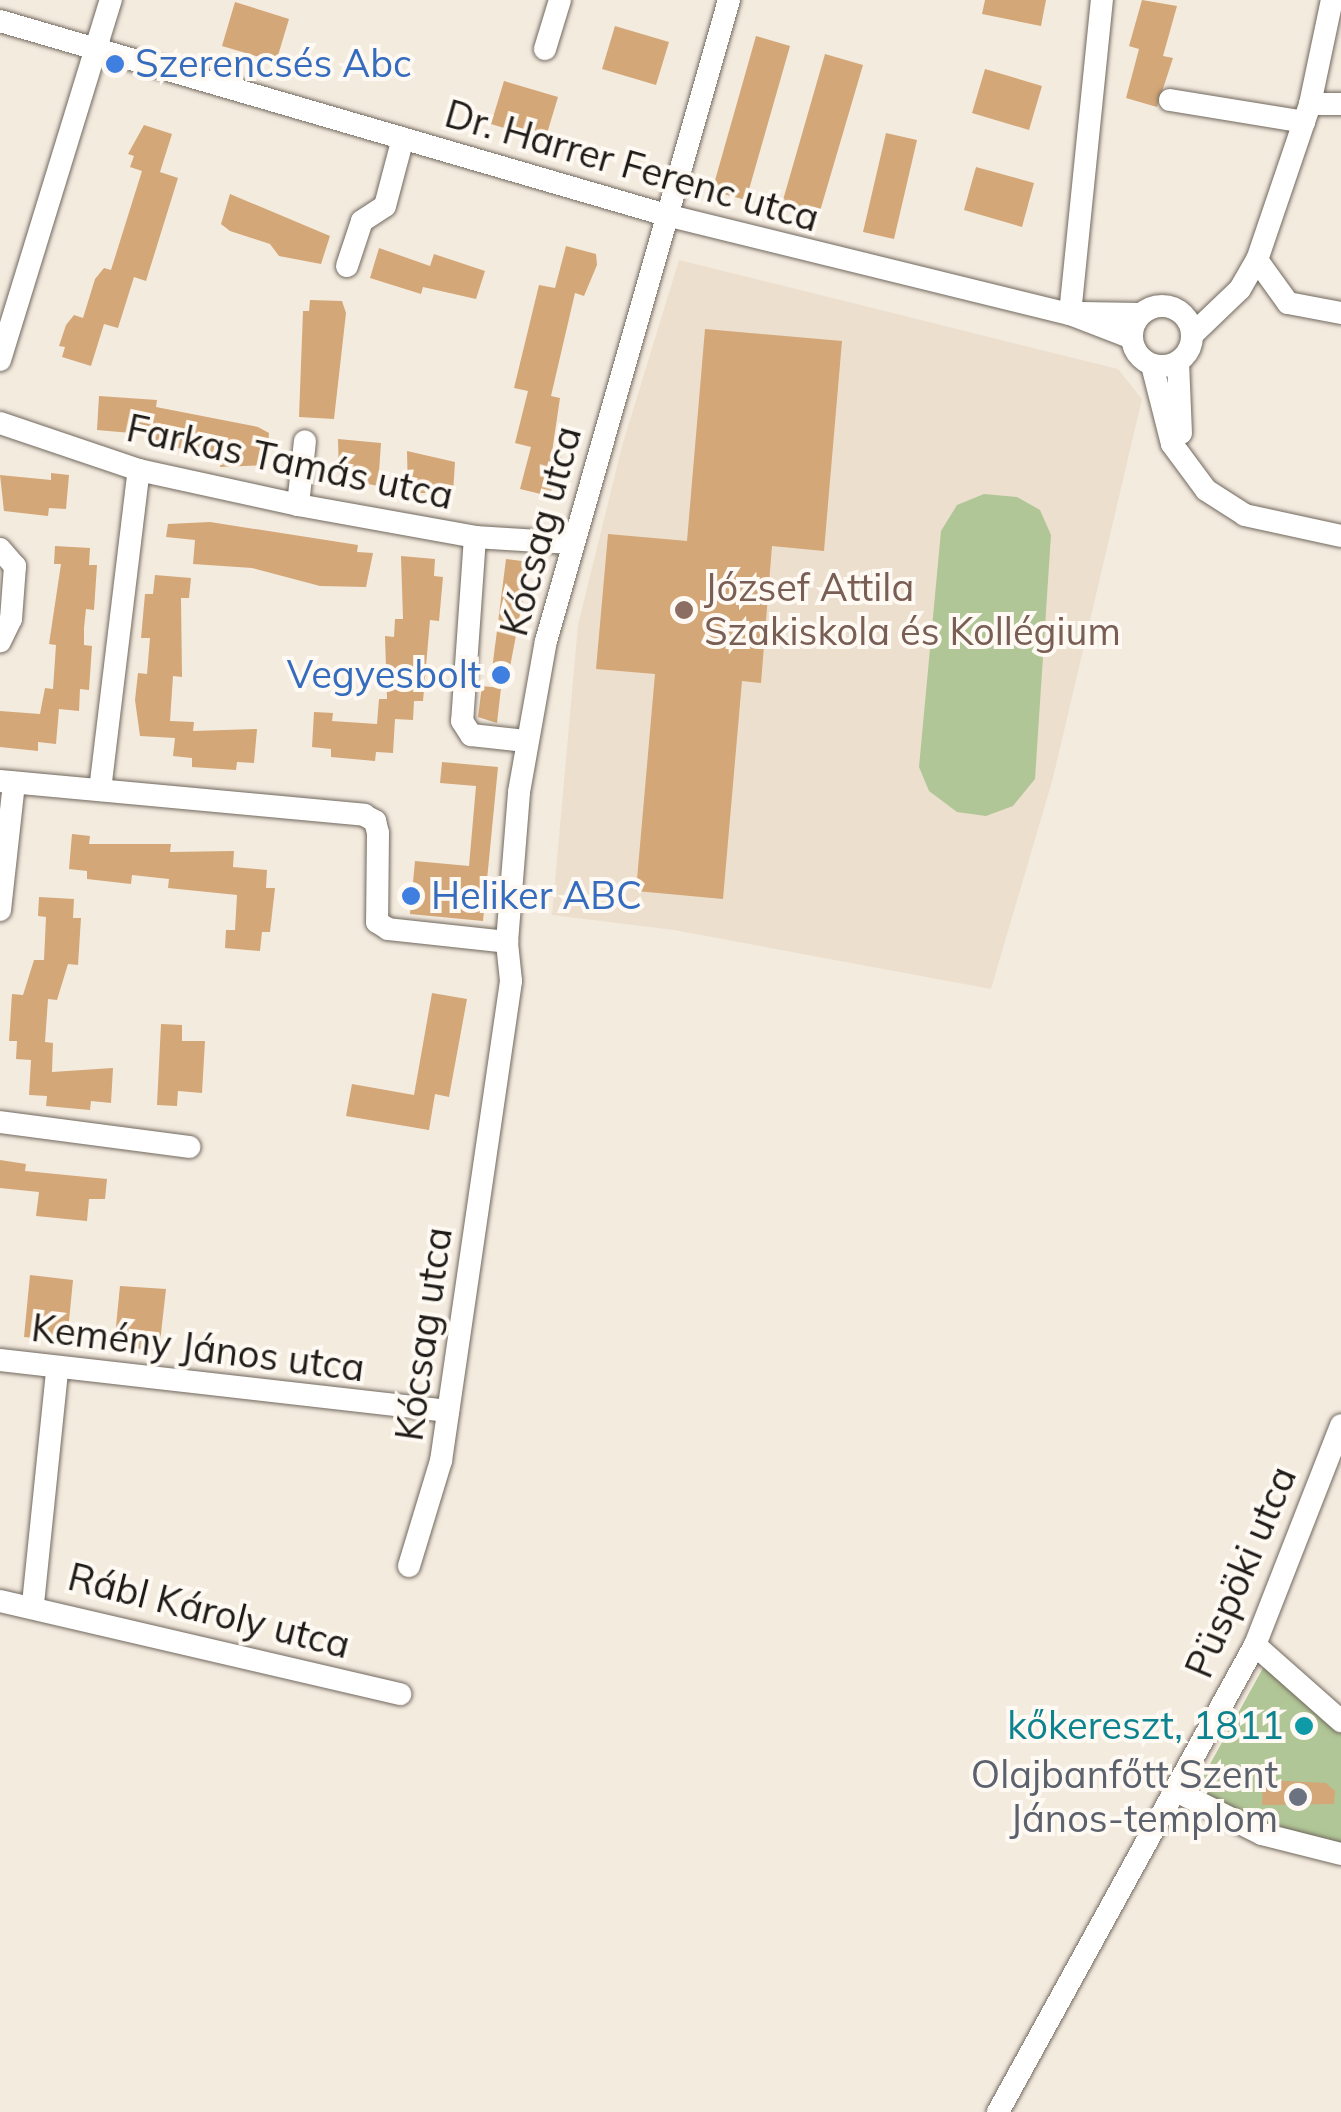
<!DOCTYPE html>
<html>
<head>
<meta charset="utf-8">
<style>
	body { margin:0 }
	#map { position:relative; width:1341px; height:2112px; overflow:hidden; background:#f4ebdf; font-family:Mulish,sans-serif }
	div>[style] { position:absolute }
	[style*='--x'] { left:calc(var(--x)*1px); top:calc(var(--y)*1px); width:calc(var(--w)*1px); rotate:calc(var(--a)*1deg) }
	.built>* { inset:0; background:#eddfcd }
	.green>* { inset:0; background:#b1c697 }
	.building>* { inset:0; background:#d3a777 }
	.roads { filter:drop-shadow(0 0 2px #71685e) drop-shadow(0 0 2px #71685e) }
	.minor>* { height:22px; margin:-11px; padding:0 11px; transform-origin:11px; border-radius:11px; background:#fff }
	.minor>.ring { margin:-11px; padding:0; box-sizing:content-box; background:none; border:22px solid #fff; border-radius:50% }
	.dots>* { width:28px; height:28px; translate:-50% -50%; box-sizing:border-box; border:5px solid #fef9f2; border-radius:50% }
	span { translate:-50% -50%; white-space:nowrap; text-align:center; line-height:1.15; -webkit-text-stroke:8px #fef9f2; paint-order:stroke }
	.shop-label { font-size:38px; color:#366cbe }
	.left { translate:0 -50%; text-align:left }
	.right { translate:-100% -50%; text-align:right }
	.street-label { font-size:38px; color:#1e1a17 }
	.education-label { font-size:38px; color:#785e54 }
	.culture-label { font-size:38px; color:#0d838f }
	.worship-label { font-size:38px; color:#5b616d }
</style>
</head>
<body>
<div id="map">
	<div class="built">
		<i style="clip-path:polygon(679px 260px,1118px 369px,1142px 399px,1053px 778px,991px 989px,674px 930px,552px 915px,578px 625px,622px 446px)"></i>
	</div>
	<div class="green">
		<i style="clip-path:polygon(984px 494px,1017px 497px,1040px 510px,1051px 535px,1035px 779px,1013px 806px,986px 816px,957px 812px,929px 791px,919px 767px,941px 531px,957px 505px)"></i>
		<i style="clip-path:polygon(1268px 1659px,1341px 1726px,1341px 1851px,1193px 1795px)"></i>
	</div>
	<div class="building">
		<i style="clip-path:polygon(985px 0,1046px 0,1041px 26px,982px 14px)"></i>
		<i style="clip-path:polygon(1142px 0,1177px 6px,1163px 56px,1173px 58px,1157px 107px,1126px 98px,1139px 49px,1129px 46px)"></i>
		<i style="clip-path:polygon(235px 2px,289px 19px,276px 62px,222px 46px)"></i>
		<i style="clip-path:polygon(615px 26px,669px 42px,656px 85px,602px 69px)"></i>
		<i style="clip-path:polygon(756px 36px,790px 46px,746px 200px,712px 191px)"></i>
		<i style="clip-path:polygon(825px 54px,863px 65px,818px 218px,781px 207px)"></i>
		<i style="clip-path:polygon(985px 69px,1042px 86px,1029px 130px,972px 113px)"></i>
		<i style="clip-path:polygon(504px 81px,558px 97px,545px 140px,491px 124px)"></i>
		<i style="clip-path:polygon(144px 125px,172px 134px,160px 172px,178px 178px,146px 281px,134px 277px,118px 328px,104px 324px,91px 366px,62px 357px,65px 347px,59px 346px,66px 325px,74px 315px,83px 318px,95px 279px,104px 268px,111px 270px,142px 171px,130px 167px,134px 156px,128px 154px)"></i>
		<i style="clip-path:polygon(886px 133px,917px 140px,894px 239px,863px 232px)"></i>
		<i style="clip-path:polygon(976px 167px,1034px 183px,1022px 227px,964px 210px)"></i>
		<i style="clip-path:polygon(230px 194px,330px 236px,321px 264px,279px 256px,270px 244px,230px 231px,221px 224px)"></i>
		<i style="clip-path:polygon(566px 246px,596px 254px,597px 265px,584px 296px,575px 293px,551px 396px,560px 398px,552px 452px,561px 454px,562px 466px,549px 496px,520px 489px,531px 447px,515px 443px,528px 391px,514px 388px,539px 285px,555px 288px)"></i>
		<i style="clip-path:polygon(379px 248px,430px 266px,434px 254px,485px 271px,476px 299px,423px 287px,421px 294px,370px 278px)"></i>
		<i style="clip-path:polygon(310px 300px,342px 301px,346px 313px,334px 419px,299px 417px,303px 311px,309px 311px)"></i>
		<i style="clip-path:polygon(705px 329px,842px 341px,824px 551px,772px 546px,761px 683px,742px 681px,723px 899px,636px 891px,655px 674px,596px 669px,608px 534px,687px 541px)"></i>
		<i style="clip-path:polygon(99px 396px,157px 400px,156px 407px,258px 427px,269px 433px,266px 465px,220px 467px,221px 461px,210px 460px,211px 451px,153px 446px,154px 435px,97px 430px)"></i>
		<i style="clip-path:polygon(338px 439px,381px 443px,378px 486px,339px 478px)"></i>
		<i style="clip-path:polygon(407px 451px,455px 462px,453px 493px,408px 493px)"></i>
		<i style="clip-path:polygon(51px 473px,69px 475px,66px 509px,49px 508px,48px 516px,4px 511px,0 475px,51px 480px)"></i>
		<i style="clip-path:polygon(210px 522px,358px 545px,357px 552px,373px 553px,366px 587px,320px 586px,252px 568px,193px 564px,195px 540px,166px 537px,168px 524px)"></i>
		<i style="clip-path:polygon(55px 546px,90px 548px,89px 565px,97px 565px,94px 610px,86px 609px,84px 628px,84px 645px,92px 646px,89px 690px,80px 689px,79px 711px,59px 709px,56px 744px,38px 742px,38px 751px,0 747px,0 711px,40px 714px,45px 688px,53px 689px,56px 645px,49px 644px,61px 564px,54px 564px)"></i>
		<i style="clip-path:polygon(401px 556px,435px 559px,434px 576px,443px 577px,439px 621px,430px 620px,423px 701px,414px 701px,413px 720px,395px 719px,393px 753px,376px 752px,375px 761px,331px 757px,331px 749px,312px 747px,314px 712px,333px 713px,332px 721px,377px 724px,379px 699px,387px 699px,385px 636px,394px 637px,395px 619px,403px 619px)"></i>
		<i style="clip-path:polygon(506px 559px,530px 562px,509px 672px,492px 670px)"></i>
		<i style="clip-path:polygon(155px 575px,191px 578px,189px 598px,181px 598px,182px 677px,173px 676px,170px 721px,194px 722px,193px 731px,257px 729px,254px 763px,237px 762px,236px 770px,192px 767px,192px 758px,173px 756px,175px 738px,140px 736px,135px 700px,138px 673px,147px 674px,150px 638px,141px 638px,145px 594px,153px 594px)"></i>
		<i style="clip-path:polygon(482px 686px,501px 688px,497px 723px,478px 717px)"></i>
		<i style="clip-path:polygon(442px 762px,498px 767px,483px 921px,410px 914px,415px 861px,469px 866px,476px 786px,440px 783px)"></i>
		<i style="clip-path:polygon(72px 834px,90px 836px,89px 844px,171px 844px,170px 852px,234px 851px,233px 867px,267px 870px,266px 888px,275px 888px,270px 932px,262px 932px,260px 951px,225px 948px,226px 930px,235px 930px,237px 895px,168px 888px,169px 879px,132px 875px,131px 884px,87px 879px,87px 871px,69px 869px)"></i>
		<i style="clip-path:polygon(39px 897px,74px 899px,73px 918px,81px 918px,78px 965px,68px 964px,57px 1000px,48px 999px,45px 1042px,53px 1043px,52px 1072px,113px 1068px,111px 1103px,91px 1101px,90px 1110px,46px 1106px,47px 1096px,29px 1095px,31px 1060px,16px 1059px,17px 1041px,9px 1041px,12px 994px,23px 995px,34px 960px,44px 960px,46px 917px,38px 916px)"></i>
		<i style="clip-path:polygon(432px 993px,467px 999px,449px 1097px,435px 1094px,429px 1130px,346px 1116px,352px 1084px,414px 1095px)"></i>
		<i style="clip-path:polygon(161px 1024px,182px 1025px,182px 1041px,205px 1041px,202px 1093px,178px 1091px,177px 1106px,157px 1105px)"></i>
		<i style="clip-path:polygon(0 1160px,26px 1164px,25px 1171px,107px 1179px,105px 1199px,89px 1199px,87px 1221px,36px 1216px,39px 1192px,0 1188px)"></i>
		<i style="clip-path:polygon(30px 1275px,73px 1280px,67px 1341px,24px 1337px)"></i>
		<i style="clip-path:polygon(120px 1286px,166px 1289px,159px 1351px,114px 1346px)"></i>
		<i style="clip-path:polygon(1263px 1780px,1326px 1783px,1335px 1791px,1334px 1804px,1262px 1805px)"></i>
	</div>
	<div class="roads">
		<div class="minor">
			<i style="--x:0;--y:21;--w:694;--a:16.24"></i>
			<i style="--x:666;--y:215;--w:416;--a:13.8"></i>
			<i style="--x:1070;--y:314;--w:66;--a:21.2"></i>
			<i style="--x:545;--y:49;--w:51;--a:-73"></i>
			<i style="--x:1170;--y:100;--w:136;--a:9.3"></i>
			<i style="--x:1310;--y:104;--w:31;--a:0"></i>
			<i style="--x:1257;--y:260;--w:53;--a:54.2"></i>
			<i style="--x:1288;--y:303;--w:54;--a:10.7"></i>
			<i style="--x:347;--y:266;--w:47;--a:-71.6"></i>
			<i style="--x:362;--y:221;--w:27;--a:-33"></i>
			<i style="--x:385;--y:206;--w:70;--a:-75.2"></i>
			<i class="ring" style="left:1132px;top:306px;width:38px;height:38px"></i>
			<i style="--x:1080;--y:313;--w:61;--a:0.9"></i>
			<i style="--x:1070;--y:314;--w:316;--a:-84.2"></i>
			<i style="--x:1192;--y:335;--w:66;--a:-43.8"></i>
			<i style="--x:1240;--y:289;--w:34;--a:-60"></i>
			<i style="--x:1257;--y:260;--w:165;--a:-71.2"></i>
			<i style="--x:1310;--y:104;--w:106;--a:-78.1"></i>
			<i style="--x:0;--y:360;--w:377;--a:-72.9"></i>
			<i style="--x:1178;--y:362;--w:71;--a:87.6"></i>
			<i style="--x:1152;--y:365;--w:81;--a:75.8"></i>
			<i style="--x:1172;--y:444;--w:57;--a:53.5"></i>
			<i style="--x:1206;--y:490;--w:46;--a:32.7"></i>
			<i style="--x:1245;--y:515;--w:98;--a:12.3"></i>
			<i style="--x:0;--y:423;--w:147;--a:18.7"></i>
			<i style="--x:139;--y:470;--w:163;--a:12.4"></i>
			<i style="--x:298;--y:505;--w:180;--a:10.2"></i>
			<i style="--x:475;--y:537;--w:96;--a:3.6"></i>
			<i style="--x:298;--y:505;--w:64;--a:-83.8"></i>
			<i style="--x:475;--y:537;--w:184;--a:94"></i>
			<i style="--x:462;--y:721;--w:17;--a:57"></i>
			<i style="--x:471;--y:735;--w:55;--a:6.2"></i>
			<i style="--x:0;--y:549;--w:23;--a:49"></i>
			<i style="--x:15;--y:566;--w:53;--a:94.3"></i>
			<i style="--x:11;--y:619;--w:25;--a:116"></i>
			<i style="--x:0;--y:781;--w:366;--a:5.3"></i>
			<i style="--x:364;--y:815;--w:13;--a:29"></i>
			<i style="--x:375;--y:821;--w:12;--a:76"></i>
			<i style="--x:378;--y:833;--w:89;--a:90.6"></i>
			<i style="--x:377;--y:922;--w:13;--a:32"></i>
			<i style="--x:388;--y:929;--w:120;--a:6.2"></i>
			<i style="--x:100;--y:790;--w:322;--a:-83.1"></i>
			<i style="--x:0;--y:910;--w:128;--a:-83.7"></i>
			<i style="--x:0;--y:1122;--w:191;--a:7.5"></i>
			<i style="--x:0;--y:1360;--w:451;--a:6.5"></i>
			<i style="--x:409;--y:1566;--w:110;--a:-73.1"></i>
			<i style="--x:441;--y:1461;--w:485;--a:-81.7"></i>
			<i style="--x:511;--y:981;--w:39;--a:-96"></i>
			<i style="--x:507;--y:942;--w:150;--a:-85.4"></i>
			<i style="--x:519;--y:792;--w:153;--a:-79.9"></i>
			<i style="--x:546;--y:641;--w:667;--a:-74.07"></i>
			<i style="--x:0;--y:1601;--w:411;--a:13.1"></i>
			<i style="--x:33;--y:1604;--w:234;--a:-84.1"></i>
			<i style="--x:1255;--y:1645;--w:115;--a:41.5"></i>
			<i style="--x:1174;--y:1790;--w:98;--a:26.6"></i>
			<i style="--x:1262;--y:1834;--w:81;--a:14.2"></i>
			<i style="--x:998;--y:2112;--w:533;--a:-61.18"></i>
			<i style="--x:1255;--y:1645;--w:236;--a:-68.6"></i>
		</div>
	</div>
	<div class="dots">
		<i style="left:115px;top:64px;background:#3f7fe0"></i>
		<i style="left:684px;top:610px;background:#8d6e63"></i>
		<i style="left:501px;top:675px;background:#3f7fe0"></i>
		<i style="left:411px;top:896px;background:#3f7fe0"></i>
		<i style="left:1304px;top:1726px;background:#0f9aa8"></i>
		<i style="left:1298px;top:1797px;background:#6b7280"></i>
	</div>
	<div class="shop-label">
		<span class="left" style="left:135px;top:64px">Szerencsés Abc</span>
		<span class="right" style="left:481px;top:675px">Vegyesbolt</span>
		<span class="left" style="left:431px;top:896px">Heliker ABC</span>
	</div>
	<div class="street-label">
		<span style="left:632px;top:166px;rotate:16deg">Dr. Harrer Ferenc utca</span>
		<span style="left:290px;top:462px;rotate:12deg">Farkas Tamás utca</span>
		<span style="left:541px;top:531px;rotate:-75deg">Kócsag utca</span>
		<span style="left:424px;top:1334px;rotate:-82deg">Kócsag utca</span>
		<span style="left:198px;top:1348px;rotate:7deg">Kemény János utca</span>
		<span style="left:1241px;top:1572px;rotate:-67deg">Püspöki utca</span>
		<span style="left:209px;top:1611px;rotate:14deg">Rábl Károly utca</span>
	</div>
	<div class="education-label">
		<span class="left" style="left:704px;top:610px">József Attila<br>Szakiskola és Kollégium</span>
	</div>
	<div class="culture-label">
		<span class="right" style="left:1284px;top:1726px">kőkereszt, 1811</span>
	</div>
	<div class="worship-label">
		<span class="right" style="left:1278px;top:1797px">Olajbanfőtt Szent<br>János-templom</span>
	</div>
</div>
</body>
</html>
